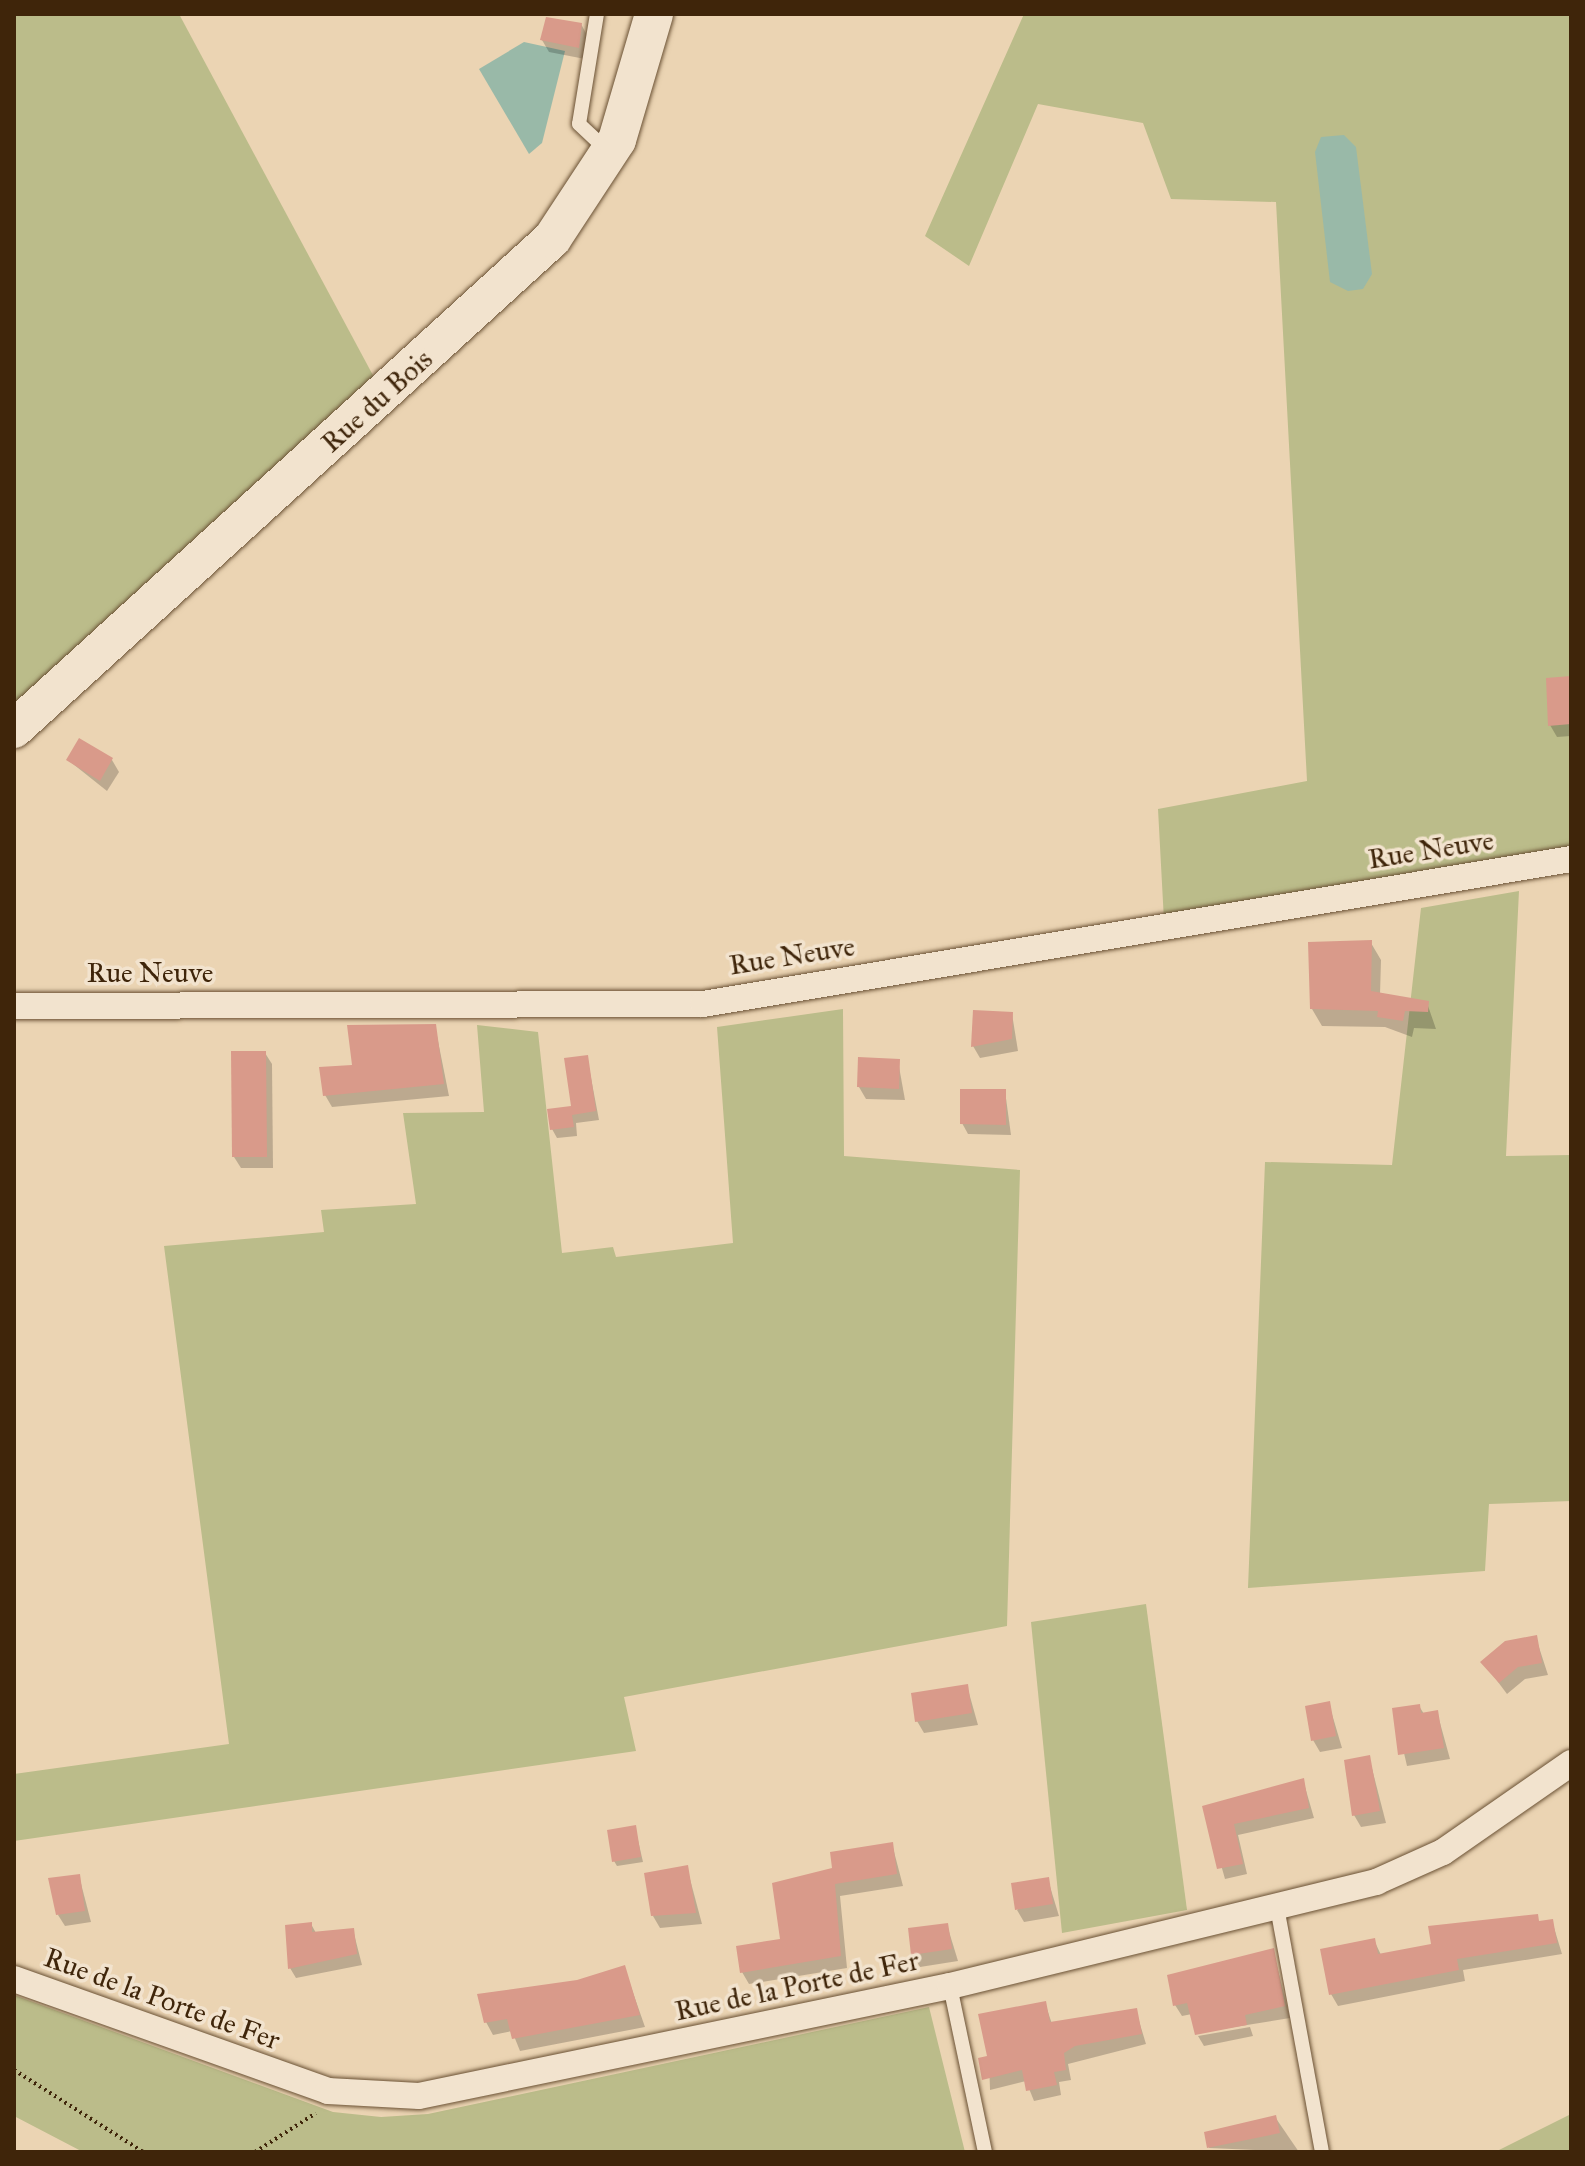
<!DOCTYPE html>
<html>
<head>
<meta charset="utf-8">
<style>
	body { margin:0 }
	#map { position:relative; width:1585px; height:2166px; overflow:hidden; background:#ebd4b3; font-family:"IM FELL Great Primer",serif }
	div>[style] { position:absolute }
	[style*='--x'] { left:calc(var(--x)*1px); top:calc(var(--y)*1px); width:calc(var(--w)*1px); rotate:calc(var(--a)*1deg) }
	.green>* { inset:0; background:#bbbc8a }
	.water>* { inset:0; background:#99b9a8 }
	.shadow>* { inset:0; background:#0003 }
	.building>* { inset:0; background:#d99a8a }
	.path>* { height:4px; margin-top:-2px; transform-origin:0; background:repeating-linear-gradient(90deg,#3f250a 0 2px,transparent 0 6px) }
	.roads { filter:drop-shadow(0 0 2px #6a5134) drop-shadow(0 0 2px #6a5134) }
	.lane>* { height:14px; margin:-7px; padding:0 7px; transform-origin:7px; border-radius:7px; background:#f2e3ce }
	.street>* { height:26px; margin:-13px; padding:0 13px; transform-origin:13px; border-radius:13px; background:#f2e3ce }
	.secondary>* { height:38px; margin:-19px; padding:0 19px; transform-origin:19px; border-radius:19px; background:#f2e3ce }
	span { translate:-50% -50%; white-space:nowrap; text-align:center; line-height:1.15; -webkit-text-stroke:7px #f2e3ce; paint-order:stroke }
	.street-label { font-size:28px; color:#3f250a }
	.frame { position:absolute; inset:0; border:16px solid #3f250a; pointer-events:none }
</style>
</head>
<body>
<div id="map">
	<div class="green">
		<i style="clip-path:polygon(14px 14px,179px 14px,390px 407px,14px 703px)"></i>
		<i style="clip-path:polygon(1024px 14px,1571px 14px,1571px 856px,1164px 921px,1158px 809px,1307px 781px,1276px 202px,1171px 199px,1143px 123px,1038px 104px,969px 266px,925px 236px)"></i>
		<i style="clip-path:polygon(1519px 891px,1506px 1156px,1571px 1155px,1571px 1501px,1489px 1504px,1485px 1571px,1248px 1588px,1265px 1162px,1392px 1165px,1421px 908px)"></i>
		<i style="clip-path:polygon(843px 1009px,844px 1156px,1020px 1170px,1007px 1626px,624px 1697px,636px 1751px,14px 1841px,14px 1774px,229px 1744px,164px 1246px,324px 1232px,321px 1210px,416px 1204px,403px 1113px,484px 1112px,477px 1025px,538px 1032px,562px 1253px,613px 1247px,616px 1257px,733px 1243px,717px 1027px)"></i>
		<i style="clip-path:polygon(1146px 1604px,1187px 1910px,1062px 1933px,1031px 1622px)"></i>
		<i style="clip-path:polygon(14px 1995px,333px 2112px,381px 2117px,428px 2114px,929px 2007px,965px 2152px,83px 2152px,14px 2116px)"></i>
		<i style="clip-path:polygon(1571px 2114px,1571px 2152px,1495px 2152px)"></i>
	</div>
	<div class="water">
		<i style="clip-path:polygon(524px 42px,565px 51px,542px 143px,529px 154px,479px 69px)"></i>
		<i style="clip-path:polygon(1344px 135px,1356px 147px,1372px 274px,1363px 289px,1348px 291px,1330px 282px,1315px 152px,1321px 137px)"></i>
	</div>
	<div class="shadow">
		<i style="clip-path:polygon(581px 24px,588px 37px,585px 59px,549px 52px,542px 40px)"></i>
		<i style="clip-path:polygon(1571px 678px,1571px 736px,1557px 737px,1550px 725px)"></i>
		<i style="clip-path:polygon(68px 760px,112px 760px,119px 772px,107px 791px)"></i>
		<i style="clip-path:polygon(1371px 943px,1381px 960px,1380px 995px,1427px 1003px,1436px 1029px,1414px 1028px,1412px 1037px,1385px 1027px,1322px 1026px,1312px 1009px)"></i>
		<i style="clip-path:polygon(1012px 1014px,1018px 1051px,980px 1058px,973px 1046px)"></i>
		<i style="clip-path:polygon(435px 1026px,449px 1096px,332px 1107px,325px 1095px,354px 1067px)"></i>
		<i style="clip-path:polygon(265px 1053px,272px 1064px,273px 1168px,241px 1168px,234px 1157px)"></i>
		<i style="clip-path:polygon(587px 1057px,599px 1120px,576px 1123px,577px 1136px,557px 1138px,552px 1129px,573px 1108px)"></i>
		<i style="clip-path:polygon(898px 1061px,905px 1100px,866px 1099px,859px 1087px)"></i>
		<i style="clip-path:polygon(1005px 1091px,1011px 1135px,968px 1134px,962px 1123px)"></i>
		<i style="clip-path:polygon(1536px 1638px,1548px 1675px,1525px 1679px,1507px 1694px,1483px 1662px)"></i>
		<i style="clip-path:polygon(967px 1686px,978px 1725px,924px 1733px,917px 1721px)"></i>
		<i style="clip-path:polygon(1329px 1704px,1342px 1748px,1320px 1752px,1313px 1740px)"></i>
		<i style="clip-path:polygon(1419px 1706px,1424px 1714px,1437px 1712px,1450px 1759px,1407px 1766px,1394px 1710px)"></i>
		<i style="clip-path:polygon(1369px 1757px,1386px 1823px,1361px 1827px,1354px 1815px)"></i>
		<i style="clip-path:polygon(1303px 1780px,1314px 1818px,1238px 1835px,1247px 1874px,1225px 1879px,1205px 1808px)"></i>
		<i style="clip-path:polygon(635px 1827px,643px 1862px,617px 1866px,614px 1861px)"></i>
		<i style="clip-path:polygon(892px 1844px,903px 1886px,840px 1896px,847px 1968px,749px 1984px,742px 1972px,782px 1941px,834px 1869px)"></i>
		<i style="clip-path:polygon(687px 1868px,702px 1924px,660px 1928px,653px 1916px)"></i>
		<i style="clip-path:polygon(79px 1876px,91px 1922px,65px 1926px,58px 1915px)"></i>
		<i style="clip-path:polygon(1048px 1880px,1059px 1916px,1024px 1922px,1017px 1910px)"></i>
		<i style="clip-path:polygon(1552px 1921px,1562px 1954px,1463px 1970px,1465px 1981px,1338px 2006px,1331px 1994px,1374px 1940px,1381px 1955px)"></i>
		<i style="clip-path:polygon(311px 1924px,316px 1933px,353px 1930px,362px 1965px,296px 1978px,290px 1968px)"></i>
		<i style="clip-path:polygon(947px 1925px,958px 1961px,920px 1967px,913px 1955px)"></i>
		<i style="clip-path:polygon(1273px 1950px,1290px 2018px,1197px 2033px,1192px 2014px,1182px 2016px,1175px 2005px)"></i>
		<i style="clip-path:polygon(624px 1967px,645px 2027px,520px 2051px,512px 2031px,493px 2035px,486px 2022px)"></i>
		<i style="clip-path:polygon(1045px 2003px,1052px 2024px,1136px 2011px,1146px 2044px,1068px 2064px,1071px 2080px,1059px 2082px,1061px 2095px,1034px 2101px,1026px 2081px,990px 2090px,989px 2058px)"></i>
		<i style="clip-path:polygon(1250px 2027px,1253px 2036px,1204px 2046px,1198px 2036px)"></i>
		<i style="clip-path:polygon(1275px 2117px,1299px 2152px,1209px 2148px,1206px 2133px)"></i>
	</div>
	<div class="building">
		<i style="clip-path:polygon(546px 17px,582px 23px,579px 48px,540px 40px)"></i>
		<i style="clip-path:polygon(1571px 676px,1571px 724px,1548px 726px,1546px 678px)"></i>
		<i style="clip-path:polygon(79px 738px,113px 758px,100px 781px,66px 760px)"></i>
		<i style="clip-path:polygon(1372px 940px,1371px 991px,1429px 1001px,1428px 1012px,1405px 1011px,1403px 1021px,1377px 1017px,1378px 1011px,1310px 1009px,1308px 942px)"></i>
		<i style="clip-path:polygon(973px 1010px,1013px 1012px,1012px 1039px,971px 1047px)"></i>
		<i style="clip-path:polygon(436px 1024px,444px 1084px,323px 1096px,319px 1067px,352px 1065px,347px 1025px)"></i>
		<i style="clip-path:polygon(231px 1051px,266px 1051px,267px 1157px,232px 1157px)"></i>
		<i style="clip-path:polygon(588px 1055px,596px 1111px,572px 1115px,574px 1127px,550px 1130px,547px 1109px,571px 1106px,564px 1058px)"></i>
		<i style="clip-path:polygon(858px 1057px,900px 1059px,899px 1089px,857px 1087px)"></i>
		<i style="clip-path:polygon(960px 1089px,1006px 1089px,1006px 1125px,960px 1124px)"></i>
		<i style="clip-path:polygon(1537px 1635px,1542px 1663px,1518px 1667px,1499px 1683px,1480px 1662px,1505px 1641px)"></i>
		<i style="clip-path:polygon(968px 1684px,972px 1713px,915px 1722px,911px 1693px)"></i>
		<i style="clip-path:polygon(1330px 1701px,1336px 1736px,1311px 1741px,1305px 1706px)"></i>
		<i style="clip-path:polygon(1420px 1704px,1421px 1713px,1438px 1710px,1444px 1748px,1398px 1755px,1392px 1708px)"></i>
		<i style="clip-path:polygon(1370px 1755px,1380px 1811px,1352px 1816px,1344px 1760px)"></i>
		<i style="clip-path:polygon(1304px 1778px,1309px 1808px,1234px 1824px,1243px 1864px,1217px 1869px,1202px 1806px)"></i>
		<i style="clip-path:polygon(636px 1825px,641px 1857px,612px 1862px,607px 1830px)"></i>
		<i style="clip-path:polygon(893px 1842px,897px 1874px,835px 1884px,841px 1956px,740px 1973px,736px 1946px,780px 1939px,772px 1883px,832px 1868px,830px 1852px)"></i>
		<i style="clip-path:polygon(688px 1865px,696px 1913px,651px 1916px,644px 1873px)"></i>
		<i style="clip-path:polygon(80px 1874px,85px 1911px,56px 1915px,48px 1878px)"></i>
		<i style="clip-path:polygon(1049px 1877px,1053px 1904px,1015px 1910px,1011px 1883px)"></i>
		<i style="clip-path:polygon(1538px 1914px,1539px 1921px,1553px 1919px,1557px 1943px,1457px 1959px,1459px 1970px,1329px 1995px,1320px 1949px,1375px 1938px,1378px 1954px,1431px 1944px,1428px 1926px)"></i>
		<i style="clip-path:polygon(312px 1922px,312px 1932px,354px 1928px,357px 1954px,288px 1969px,285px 1925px)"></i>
		<i style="clip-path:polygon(948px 1923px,952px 1949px,911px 1955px,908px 1928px)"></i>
		<i style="clip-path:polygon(1274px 1948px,1285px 2006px,1245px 2015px,1247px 2025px,1195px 2035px,1187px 2003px,1173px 2006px,1167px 1975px)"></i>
		<i style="clip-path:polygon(625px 1965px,640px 2015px,512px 2039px,507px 2019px,484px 2023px,477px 1994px,577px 1980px)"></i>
		<i style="clip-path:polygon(1046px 2001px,1050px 2022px,1137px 2008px,1142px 2034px,1075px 2046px,1064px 2053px,1066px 2070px,1054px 2072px,1057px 2085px,1026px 2091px,1022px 2070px,982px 2080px,978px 2058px,987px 2056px,978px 2014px)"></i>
		<i style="clip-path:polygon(1276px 2115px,1280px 2133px,1207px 2148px,1204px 2132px)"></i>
	</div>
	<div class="path">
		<i style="--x:14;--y:2070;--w:153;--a:32.4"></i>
		<i style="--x:255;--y:2152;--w:72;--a:-32.6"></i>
	</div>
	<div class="roads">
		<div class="lane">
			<i style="--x:597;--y:14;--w:111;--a:99.3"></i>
			<i style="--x:579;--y:124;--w:40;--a:43"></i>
			<i style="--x:1277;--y:1907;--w:249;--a:79.6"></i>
			<i style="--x:950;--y:1986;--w:170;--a:78.1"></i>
		</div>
		<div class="street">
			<i style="--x:14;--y:1006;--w:689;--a:-0.17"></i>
			<i style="--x:703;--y:1004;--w:880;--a:-9.48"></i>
			<i style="--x:14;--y:1979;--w:333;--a:19.6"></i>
			<i style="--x:328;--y:2091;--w:91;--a:3.1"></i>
			<i style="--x:419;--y:2096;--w:542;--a:-11.7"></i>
			<i style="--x:950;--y:1986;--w:439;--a:-13.7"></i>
			<i style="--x:1376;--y:1882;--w:73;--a:-24.1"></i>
			<i style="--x:1443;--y:1852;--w:156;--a:-34.8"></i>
		</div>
		<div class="secondary">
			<i style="--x:14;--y:729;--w:728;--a:-42.33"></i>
			<i style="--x:552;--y:239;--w:118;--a:-56.7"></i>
			<i style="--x:617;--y:140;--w:131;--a:-73.6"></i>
		</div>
	</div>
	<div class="street-label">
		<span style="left:377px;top:401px;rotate:-42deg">Rue du Bois</span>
		<span style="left:1431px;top:850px;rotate:-9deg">Rue Neuve</span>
		<span style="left:792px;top:956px;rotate:-9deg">Rue Neuve</span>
		<span style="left:150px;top:973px">Rue Neuve</span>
		<span style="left:797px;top:1986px;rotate:-12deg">Rue de la Porte de Fer</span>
		<span style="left:162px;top:1999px;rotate:20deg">Rue de la Porte de Fer</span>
	</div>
	<div class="frame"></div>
</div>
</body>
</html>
